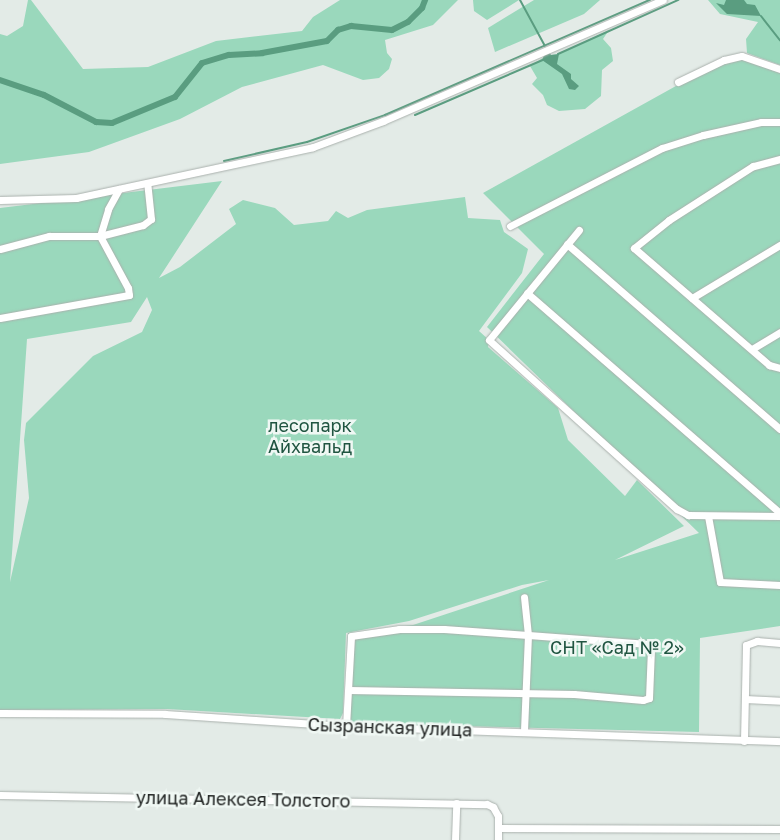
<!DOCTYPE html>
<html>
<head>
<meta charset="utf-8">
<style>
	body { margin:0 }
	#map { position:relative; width:780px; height:840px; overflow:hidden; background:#e3ebe7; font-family:"Golos Text",sans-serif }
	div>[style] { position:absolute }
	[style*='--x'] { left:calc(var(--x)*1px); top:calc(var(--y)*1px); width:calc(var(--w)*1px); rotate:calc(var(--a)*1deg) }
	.green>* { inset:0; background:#9ad8bc }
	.water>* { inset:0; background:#5a9d80 }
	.stream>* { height:2px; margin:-1px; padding:0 1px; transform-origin:1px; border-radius:1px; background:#5a9d80 }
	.canal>* { height:6px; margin:-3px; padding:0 3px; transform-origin:3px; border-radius:3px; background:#5a9d80 }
	.roads { filter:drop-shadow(0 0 1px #aab1ad) drop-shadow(0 0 1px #aab1ad) }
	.street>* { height:7px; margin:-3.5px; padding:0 3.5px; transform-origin:3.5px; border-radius:3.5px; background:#fff }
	span { translate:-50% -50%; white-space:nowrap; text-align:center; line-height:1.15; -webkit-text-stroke:5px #f0f8f4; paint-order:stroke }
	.park-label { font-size:18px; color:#205541 }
	.street-label { font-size:18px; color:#212423 }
</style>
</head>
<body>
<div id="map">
	<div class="green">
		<i style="clip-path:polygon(28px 0,31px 0,83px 69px,148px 67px,216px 41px,302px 31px,313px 17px,340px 0,458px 0,433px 25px,385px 40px,387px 53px,392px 59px,389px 69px,379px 78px,363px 80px,323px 65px,242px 87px,180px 119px,89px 152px,0 164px,0 34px,7px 36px,23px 26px)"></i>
		<i style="clip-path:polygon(473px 0,519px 0,487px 20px,474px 11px)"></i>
		<i style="clip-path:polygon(534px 0,600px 0,584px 14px,495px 52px,488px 28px)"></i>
		<i style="clip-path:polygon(708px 0,780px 0,780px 65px,747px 53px,746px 39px,758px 22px,720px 14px)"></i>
		<i style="clip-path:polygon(609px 30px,603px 39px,611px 48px,613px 61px,602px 70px,601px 96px,585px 109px,559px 111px,547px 105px,543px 95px,532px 84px,537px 78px,530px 66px,546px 56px,546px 50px,551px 55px,558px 54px)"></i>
		<i style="clip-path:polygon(evenodd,730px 56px,780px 70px,780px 626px,700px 638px,699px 732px,344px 723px,348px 633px,413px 625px,549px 580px,522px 585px,409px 621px,346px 633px,343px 713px,340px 719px,167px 709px,0 710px,0 208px,222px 181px,159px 278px,180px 267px,236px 224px,229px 209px,243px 200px,275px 208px,294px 225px,328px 221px,336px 211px,348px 218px,367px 210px,465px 197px,468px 218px,500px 220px,504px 232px,528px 249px,522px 273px,479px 331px,489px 340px,488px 347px,558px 408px,568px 440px,625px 496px,637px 480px,684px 526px,615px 560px,699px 533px,487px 327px,544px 254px,483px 193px,730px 56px,147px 297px,152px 310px,142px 332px,93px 356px,26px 423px,24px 440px,29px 498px,10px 582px,27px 339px,131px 322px,147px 297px)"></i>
	</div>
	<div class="water">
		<i style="clip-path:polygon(726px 0,744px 0,747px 4px,755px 5px,761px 16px,727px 14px,716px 3px,724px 5px)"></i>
		<i style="clip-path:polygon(547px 49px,551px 55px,559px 54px,557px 64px,571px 74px,571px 79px,579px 86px,575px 90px,569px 89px,562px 74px,542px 60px)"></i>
	</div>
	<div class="stream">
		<i style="--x:520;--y:0;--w:52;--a:61.5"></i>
		<i style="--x:761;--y:16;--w:31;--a:52"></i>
		<i style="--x:558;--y:54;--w:132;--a:-24.2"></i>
		<i style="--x:415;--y:115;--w:139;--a:-23.3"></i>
		<i style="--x:224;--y:161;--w:85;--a:-12.9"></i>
		<i style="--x:307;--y:142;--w:83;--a:-19.1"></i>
		<i style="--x:385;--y:115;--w:289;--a:-23.5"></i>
	</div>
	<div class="canal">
		<i style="--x:0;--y:80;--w:46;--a:18.8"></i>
		<i style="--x:44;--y:95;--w:59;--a:27.4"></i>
		<i style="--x:96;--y:122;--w:16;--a:4"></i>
		<i style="--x:112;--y:123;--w:68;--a:-22.4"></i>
		<i style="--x:175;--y:97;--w:43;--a:-51.5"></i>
		<i style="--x:202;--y:63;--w:28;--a:-17"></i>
		<i style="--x:229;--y:55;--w:33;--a:-3"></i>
		<i style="--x:262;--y:53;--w:66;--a:-10.5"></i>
		<i style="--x:327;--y:41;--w:16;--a:-45"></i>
		<i style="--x:338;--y:30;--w:14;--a:-17"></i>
		<i style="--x:351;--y:26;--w:41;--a:5.6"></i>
		<i style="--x:392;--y:30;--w:18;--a:-27"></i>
		<i style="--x:408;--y:22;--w:20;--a:-45"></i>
		<i style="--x:422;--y:8;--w:9;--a:-69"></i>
	</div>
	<div class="roads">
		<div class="street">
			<i style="--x:678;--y:82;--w:51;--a:-25.6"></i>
			<i style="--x:724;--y:60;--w:18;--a:-13"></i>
			<i style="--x:742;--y:56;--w:40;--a:18.9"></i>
			<i style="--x:780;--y:159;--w:28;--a:165"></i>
			<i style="--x:753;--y:166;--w:100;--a:147.3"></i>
			<i style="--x:669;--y:220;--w:45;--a:141.3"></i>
			<i style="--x:634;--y:248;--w:179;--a:40.9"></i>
			<i style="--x:769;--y:365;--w:11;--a:15"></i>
			<i style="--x:0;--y:200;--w:76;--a:-1.5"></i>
			<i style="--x:76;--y:198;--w:242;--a:-12.1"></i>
			<i style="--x:313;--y:147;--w:75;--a:-20.4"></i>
			<i style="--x:383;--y:121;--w:305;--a:-23.4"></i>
			<i style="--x:510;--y:226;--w:171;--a:-27.2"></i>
			<i style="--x:662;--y:148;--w:43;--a:-17.6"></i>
			<i style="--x:703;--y:135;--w:59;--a:-12.6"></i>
			<i style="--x:761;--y:122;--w:19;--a:0"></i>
			<i style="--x:579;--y:230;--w:142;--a:129.3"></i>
			<i style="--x:489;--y:340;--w:253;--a:42"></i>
			<i style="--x:677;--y:509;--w:13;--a:29"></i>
			<i style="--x:688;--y:515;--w:92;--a:0.6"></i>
			<i style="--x:567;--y:244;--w:282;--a:41"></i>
			<i style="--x:0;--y:249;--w:51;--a:-14.9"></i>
			<i style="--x:49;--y:236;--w:51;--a:0"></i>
			<i style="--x:100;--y:236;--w:28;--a:-73"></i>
			<i style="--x:108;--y:209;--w:23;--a:-61"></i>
			<i style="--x:527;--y:293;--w:335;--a:41"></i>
			<i style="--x:692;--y:298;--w:103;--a:-31.1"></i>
			<i style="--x:0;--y:318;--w:131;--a:-10.1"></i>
			<i style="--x:129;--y:295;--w:7;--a:-98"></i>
			<i style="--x:128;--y:288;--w:59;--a:-118.3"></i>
			<i style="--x:100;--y:236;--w:44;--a:-14.3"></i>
			<i style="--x:143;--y:225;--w:10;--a:-37"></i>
			<i style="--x:151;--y:219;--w:36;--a:-96"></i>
			<i style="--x:752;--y:349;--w:33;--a:-31"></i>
			<i style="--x:708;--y:516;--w:67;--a:79.7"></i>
			<i style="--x:720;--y:582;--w:60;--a:2.9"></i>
			<i style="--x:349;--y:690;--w:225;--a:1"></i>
			<i style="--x:574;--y:694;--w:69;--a:5"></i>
			<i style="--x:643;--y:700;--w:6;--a:-18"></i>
			<i style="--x:649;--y:698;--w:49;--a:-87.7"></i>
			<i style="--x:651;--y:649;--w:6;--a:-121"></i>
			<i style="--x:648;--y:644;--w:120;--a:-175.7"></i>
			<i style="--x:528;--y:635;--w:38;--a:-96"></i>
			<i style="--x:745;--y:699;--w:35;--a:3"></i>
			<i style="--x:0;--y:713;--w:165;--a:0.3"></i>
			<i style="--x:165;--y:714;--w:181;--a:3.8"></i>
			<i style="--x:346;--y:726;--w:434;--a:2"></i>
			<i style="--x:346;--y:726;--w:90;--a:-86.8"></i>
			<i style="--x:351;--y:636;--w:49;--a:-8.3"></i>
			<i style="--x:399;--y:629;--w:45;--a:0"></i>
			<i style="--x:444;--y:629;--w:84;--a:4.1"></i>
			<i style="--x:528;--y:635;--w:97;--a:92.4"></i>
			<i style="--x:744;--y:741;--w:96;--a:-88.8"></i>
			<i style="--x:746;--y:645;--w:12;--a:-20"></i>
			<i style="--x:757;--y:641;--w:23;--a:5"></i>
			<i style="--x:0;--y:795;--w:487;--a:1.1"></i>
			<i style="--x:487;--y:804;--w:7;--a:27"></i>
			<i style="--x:493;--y:807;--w:10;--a:61"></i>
			<i style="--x:498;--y:816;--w:24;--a:90"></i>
			<i style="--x:498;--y:828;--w:282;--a:0.2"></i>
			<i style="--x:455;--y:840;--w:37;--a:-88"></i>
		</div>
	</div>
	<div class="park-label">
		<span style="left:310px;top:436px">лесопарк<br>Айхвальд</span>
		<span style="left:617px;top:647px">СНТ «Сад № 2»</span>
	</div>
	<div class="street-label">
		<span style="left:390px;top:727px;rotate:2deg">Сызранская улица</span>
		<span style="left:243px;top:799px;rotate:1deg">улица Алексея Толстого</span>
	</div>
</div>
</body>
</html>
